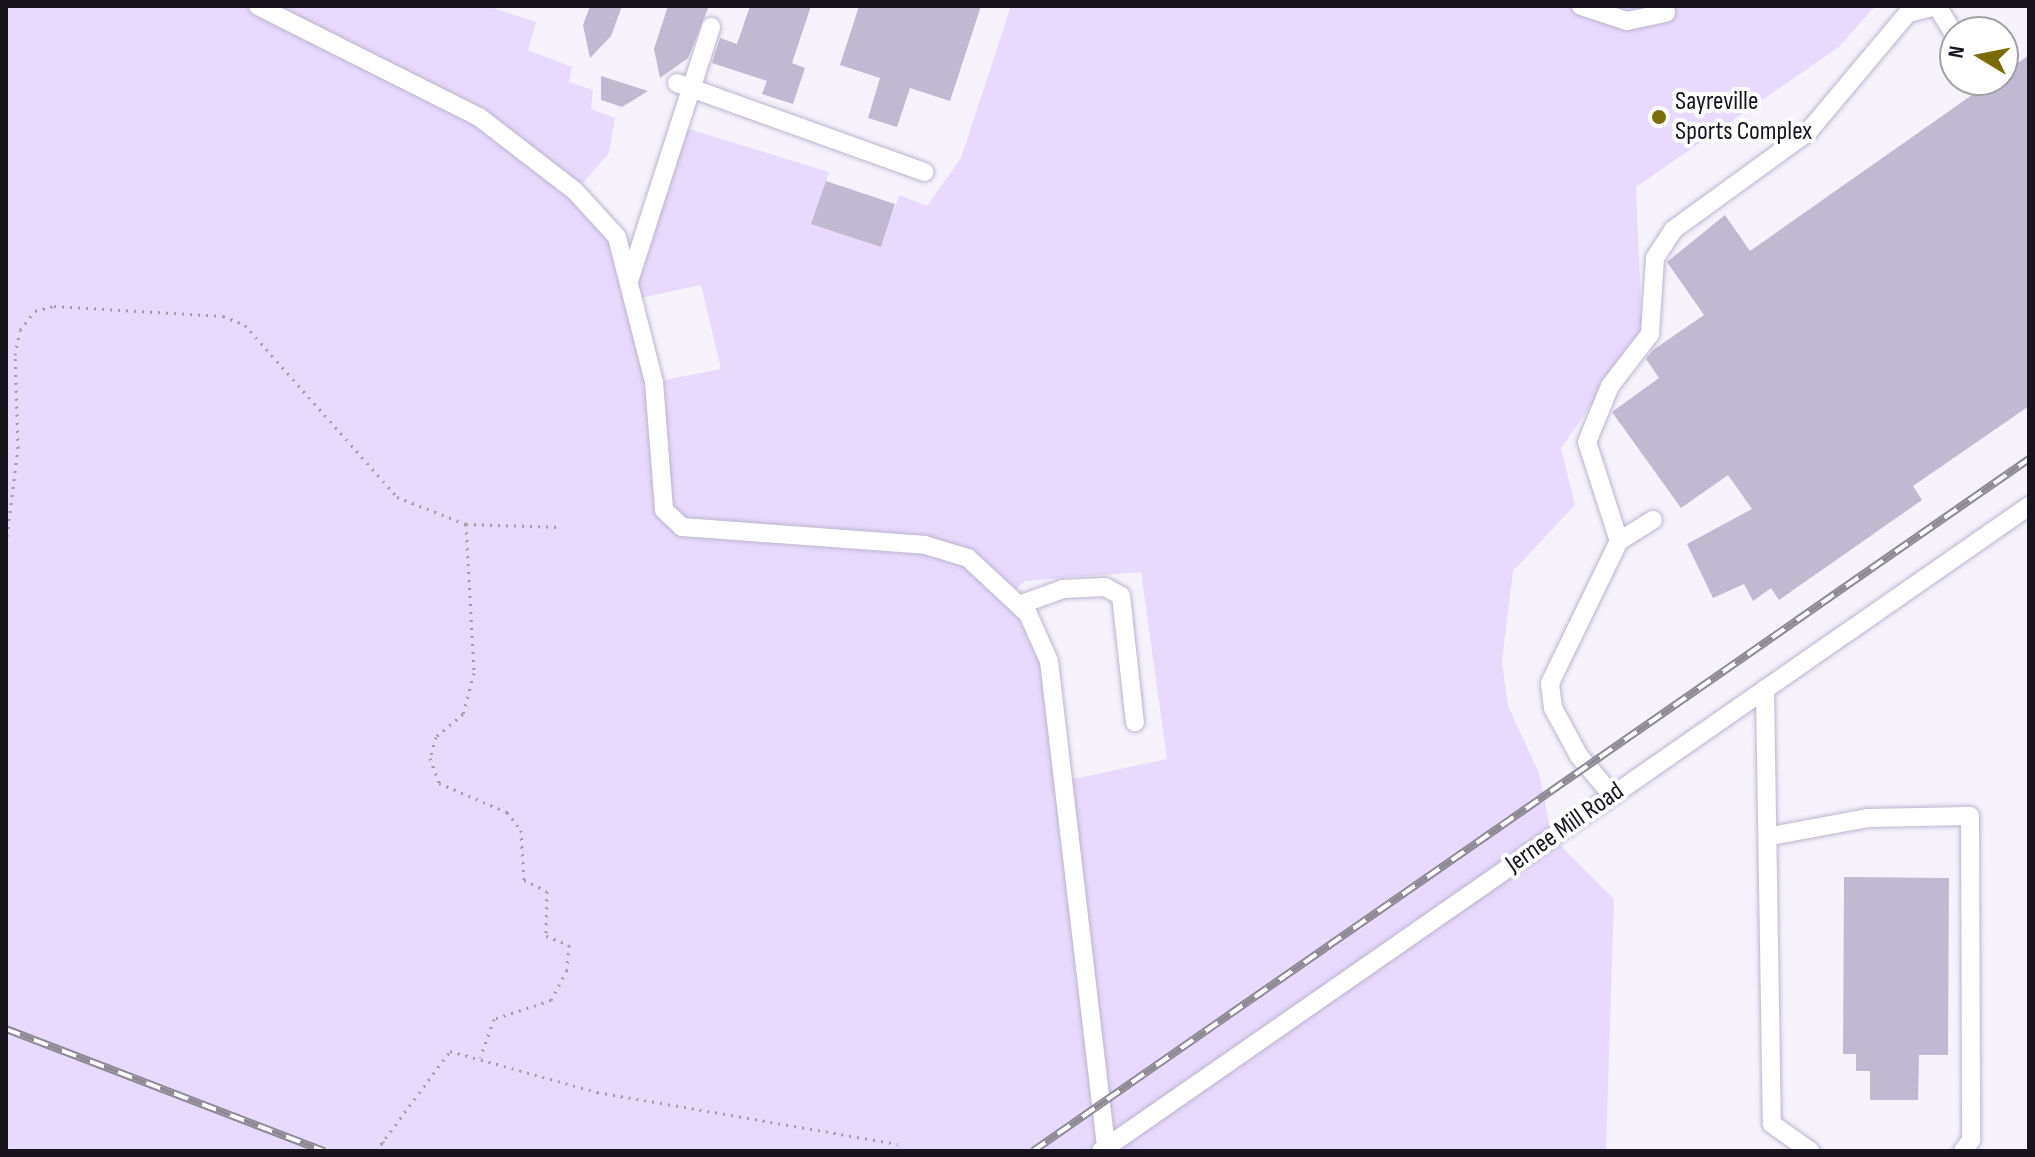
<!DOCTYPE html>
<html>
<head>
<meta charset="utf-8">
<style>
	body { margin:0 }
	#map { position:relative; width:2035px; height:1157px; overflow:hidden; background:#f5f2fc; font-family:"Sofia Sans Condensed",sans-serif }
	div>[style] { position:absolute }
	[style*='--x'] { left:calc(var(--x)*1px); top:calc(var(--y)*1px); width:calc(var(--w)*1px); rotate:calc(var(--a)*1deg) }
	.green>* { inset:0; background:#e7dafe }
	.building>* { inset:0; background:#c1b8d1 }
	.path>* { height:3px; margin-top:-1.5px; transform-origin:0; background:repeating-linear-gradient(90deg,#a19ea8 0 2px,transparent 0 8px) }
	.roads { filter:drop-shadow(0 0 2px #bdb4cd) drop-shadow(0 0 2px #bdb4cd) }
	.minor>* { height:18px; margin:-9px; padding:0 9px; transform-origin:9px; border-radius:9px; background:#fff }
	.rail>* { height:8px; margin-top:-4px; transform-origin:0; background:repeating-linear-gradient(90deg,#fff 0 15px,#8d8a94 0 30px); box-sizing:border-box; border-block:2px solid #8d8a94 }
	.dots>* { width:22px; height:22px; translate:-50% -50%; box-sizing:border-box; border:4px solid #fff; border-radius:50% }
	span { translate:-50% -50%; white-space:nowrap; text-align:center; line-height:1.15; -webkit-text-stroke:8px #fff; paint-order:stroke }
	.poi-label { font-size:26px; color:#17141d }
	.left { translate:0 -50%; text-align:left }
	.street-label { font-size:26px; color:#17141d }
	.frame { position:absolute; inset:0; border:8px solid #17141d; pointer-events:none }
	.north { position:absolute; left:1939px; top:16px; width:80px; height:80px; box-sizing:border-box; background:#fff; border:2px solid #a2a1a5; border-radius:50%; rotate:280deg; font-size:22px; font-weight:700; line-height:32px; text-align:center; color:#17141d }
	.north::after { content:''; display:block; margin:auto; width:28px; height:36px; background:#7a6d08; clip-path:polygon(50% 0,100% 100%,50% 72%,0 100%) }
</style>
</head>
<body>
<div id="map">
	<div class="green">
		<i style="clip-path:polygon(evenodd,6px 6px,487px 6px,536px 22px,528px 50px,572px 67px,569px 82px,593px 90px,591px 109px,615px 118px,609px 153px,576px 191px,617px 237px,629px 276px,679px 126px,829px 172px,812px 224px,881px 247px,899px 195px,927px 206px,961px 158px,1011px 6px,1875px 6px,1839px 47px,1636px 187px,1642px 334px,1561px 448px,1575px 505px,1513px 571px,1502px 661px,1508px 706px,1539px 773px,1552px 837px,1614px 899px,1606px 1151px,6px 1151px,6px 6px,701px 285px,721px 369px,654px 382px,636px 299px,701px 285px,6px 6px,1141px 572px,1167px 759px,1064px 781px,1049px 661px,1010px 595px,1025px 581px,1141px 572px)"></i>
	</div>
	<div class="building">
		<i style="clip-path:polygon(590px 6px,622px 6px,611px 36px,590px 58px,583px 25px)"></i>
		<i style="clip-path:polygon(668px 6px,709px 6px,688px 58px,660px 78px,654px 49px)"></i>
		<i style="clip-path:polygon(750px 6px,811px 6px,792px 63px,805px 68px,793px 104px,762px 94px,767px 81px,712px 63px,720px 38px,737px 44px)"></i>
		<i style="clip-path:polygon(859px 6px,981px 6px,950px 101px,910px 88px,897px 127px,868px 118px,880px 78px,840px 65px)"></i>
		<i style="clip-path:polygon(2029px 55px,2029px 406px,1913px 486px,1922px 500px,1779px 600px,1771px 588px,1753px 601px,1744px 584px,1713px 598px,1687px 544px,1752px 509px,1728px 475px,1681px 508px,1612px 412px,1659px 378px,1646px 359px,1653px 350px,1704px 315px,1667px 262px,1725px 215px,1750px 251px)"></i>
		<i style="clip-path:polygon(601px 76px,648px 91px,622px 107px,601px 100px)"></i>
		<i style="clip-path:polygon(826px 181px,895px 204px,881px 247px,811px 224px)"></i>
		<i style="clip-path:polygon(1844px 877px,1949px 878px,1948px 1055px,1919px 1055px,1918px 1100px,1870px 1100px,1870px 1071px,1856px 1071px,1856px 1054px,1843px 1054px)"></i>
	</div>
	<div class="path">
		<i style="--x:466;--y:524;--w:149;--a:86.9"></i>
		<i style="--x:474;--y:673;--w:42;--a:105"></i>
		<i style="--x:463;--y:714;--w:35;--a:140"></i>
		<i style="--x:436;--y:737;--w:22;--a:106"></i>
		<i style="--x:430;--y:758;--w:27;--a:70"></i>
		<i style="--x:439;--y:783;--w:74;--a:23.1"></i>
		<i style="--x:507;--y:812;--w:23;--a:52"></i>
		<i style="--x:521;--y:830;--w:50;--a:86.6"></i>
		<i style="--x:524;--y:880;--w:25;--a:26"></i>
		<i style="--x:547;--y:891;--w:45;--a:91.3"></i>
		<i style="--x:546;--y:936;--w:25;--a:21"></i>
		<i style="--x:569;--y:945;--w:25;--a:95"></i>
		<i style="--x:567;--y:970;--w:34;--a:118"></i>
		<i style="--x:551;--y:1000;--w:60;--a:161.6"></i>
		<i style="--x:494;--y:1019;--w:41;--a:109.7"></i>
		<i style="--x:6;--y:544;--w:97;--a:-82.9"></i>
		<i style="--x:18;--y:448;--w:93;--a:-91.8"></i>
		<i style="--x:15;--y:355;--w:25;--a:-79"></i>
		<i style="--x:20;--y:330;--w:24;--a:-52"></i>
		<i style="--x:35;--y:311;--w:20;--a:-15"></i>
		<i style="--x:54;--y:306;--w:169;--a:3.4"></i>
		<i style="--x:223;--y:316;--w:24;--a:22"></i>
		<i style="--x:245;--y:325;--w:230;--a:48.5"></i>
		<i style="--x:397;--y:497;--w:74;--a:21.4"></i>
		<i style="--x:466;--y:524;--w:93;--a:1.8"></i>
		<i style="--x:383;--y:1141;--w:10;--a:84"></i>
		<i style="--x:376;--y:1151;--w:124;--a:-53.5"></i>
		<i style="--x:450;--y:1051;--w:153;--a:15.6"></i>
		<i style="--x:597;--y:1092;--w:305;--a:9.8"></i>
	</div>
	<div class="roads">
		<div class="minor">
			<i style="--x:258;--y:6;--w:247;--a:26.7"></i>
			<i style="--x:479;--y:117;--w:121;--a:37.6"></i>
			<i style="--x:575;--y:191;--w:62;--a:47.6"></i>
			<i style="--x:617;--y:237;--w:150;--a:75.7"></i>
			<i style="--x:654;--y:382;--w:128;--a:85.5"></i>
			<i style="--x:664;--y:510;--w:25;--a:43"></i>
			<i style="--x:682;--y:527;--w:244;--a:4.2"></i>
			<i style="--x:925;--y:545;--w:45;--a:16.8"></i>
			<i style="--x:968;--y:558;--w:82;--a:43"></i>
			<i style="--x:1028;--y:614;--w:51;--a:65.9"></i>
			<i style="--x:1049;--y:661;--w:489;--a:83.3"></i>
			<i style="--x:1581;--y:6;--w:48;--a:18.1"></i>
			<i style="--x:1627;--y:21;--w:40;--a:-12"></i>
			<i style="--x:1937;--y:6;--w:35;--a:59"></i>
			<i style="--x:677;--y:83;--w:263;--a:19.8"></i>
			<i style="--x:630;--y:278;--w:264;--a:-72.1"></i>
			<i style="--x:1619;--y:541;--w:40;--a:-32"></i>
			<i style="--x:1019;--y:605;--w:47;--a:-20"></i>
			<i style="--x:1063;--y:589;--w:42;--a:-2.7"></i>
			<i style="--x:1105;--y:587;--w:18;--a:29"></i>
			<i style="--x:1121;--y:596;--w:127;--a:83.7"></i>
			<i style="--x:1765;--y:689;--w:435;--a:89.1"></i>
			<i style="--x:1772;--y:1124;--w:47;--a:35.4"></i>
			<i style="--x:1612;--y:795;--w:51;--a:-130.2"></i>
			<i style="--x:1579;--y:756;--w:55;--a:-118.4"></i>
			<i style="--x:1553;--y:708;--w:25;--a:-97"></i>
			<i style="--x:1550;--y:683;--w:158;--a:-64.1"></i>
			<i style="--x:1619;--y:541;--w:104;--a:-107.9"></i>
			<i style="--x:1587;--y:442;--w:61;--a:-67.7"></i>
			<i style="--x:1610;--y:386;--w:66;--a:-52.4"></i>
			<i style="--x:1650;--y:334;--w:76;--a:-86.2"></i>
			<i style="--x:1655;--y:258;--w:33;--a:-57"></i>
			<i style="--x:1673;--y:230;--w:167;--a:-36"></i>
			<i style="--x:1808;--y:132;--w:155;--a:-50"></i>
			<i style="--x:1908;--y:13;--w:30;--a:-14"></i>
			<i style="--x:1771;--y:836;--w:99;--a:-10.5"></i>
			<i style="--x:1868;--y:818;--w:102;--a:-1.1"></i>
			<i style="--x:1970;--y:816;--w:324;--a:89.8"></i>
			<i style="--x:1971;--y:1140;--w:14;--a:126"></i>
			<i style="--x:1101;--y:1151;--w:1130;--a:-34.8"></i>
		</div>
	</div>
	<div class="rail">
		<i style="--x:6;--y:1029;--w:341;--a:21"></i>
		<i style="--x:1033;--y:1151;--w:1213;--a:-34.79"></i>
	</div>
	<div class="dots">
		<i style="left:1659px;top:117px;background:#7a6d08"></i>
	</div>
	<div class="poi-label">
		<span class="left" style="left:1675px;top:117px">Sayreville<br>Sports Complex</span>
	</div>
	<div class="street-label">
		<span style="left:1565px;top:828px;rotate:-35deg">Jernee Mill Road</span>
	</div>
	<div class="frame"></div>
	<div class="north">N</div>
</div>
</body>
</html>
